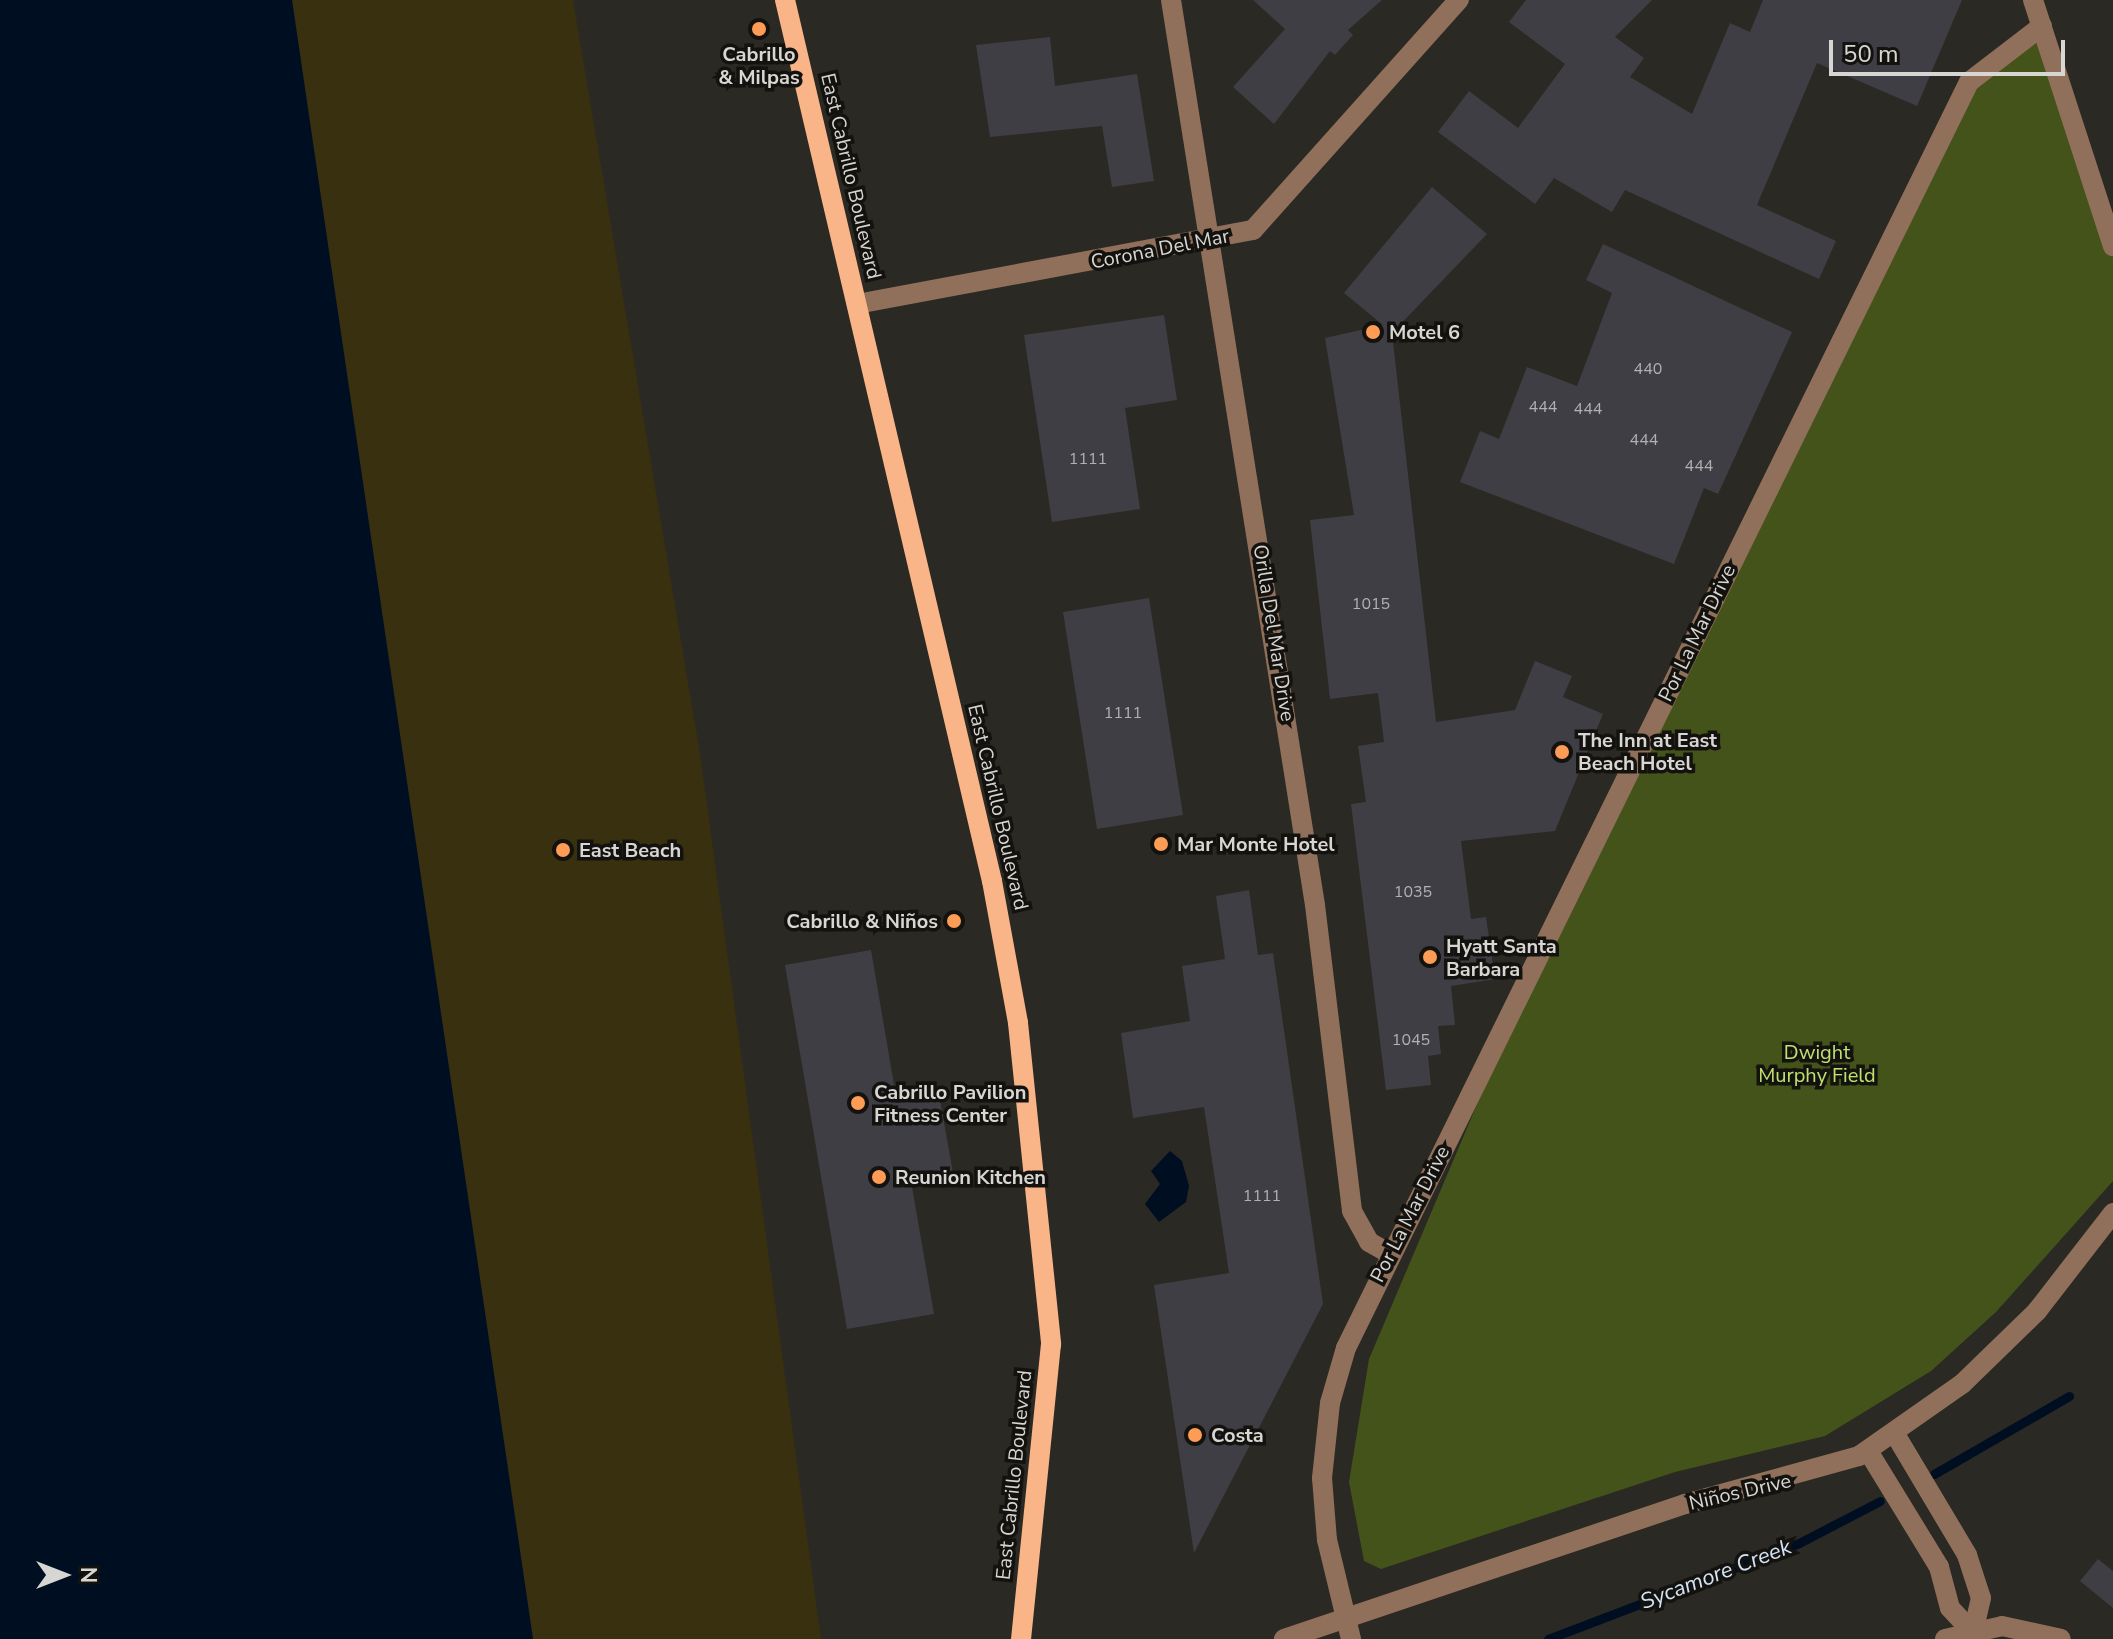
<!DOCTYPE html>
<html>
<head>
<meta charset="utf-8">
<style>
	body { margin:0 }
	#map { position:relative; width:2113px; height:1639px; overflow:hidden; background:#2b2923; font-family:"Nunito Sans",sans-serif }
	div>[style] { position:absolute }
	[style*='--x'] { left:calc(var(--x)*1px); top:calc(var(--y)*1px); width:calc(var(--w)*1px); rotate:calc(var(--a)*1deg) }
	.green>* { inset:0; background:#445319 }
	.sand>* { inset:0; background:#393010 }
	.water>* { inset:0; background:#000e21 }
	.stream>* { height:9px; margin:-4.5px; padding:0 4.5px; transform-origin:4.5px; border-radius:4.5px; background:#000e21 }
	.building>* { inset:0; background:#3f3e45 }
	.minor>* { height:20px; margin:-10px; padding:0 10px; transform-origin:10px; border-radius:10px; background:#90705a }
	.major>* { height:20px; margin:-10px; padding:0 10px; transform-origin:10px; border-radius:10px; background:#f9b588 }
	.dots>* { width:22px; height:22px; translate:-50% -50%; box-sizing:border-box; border:4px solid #13120f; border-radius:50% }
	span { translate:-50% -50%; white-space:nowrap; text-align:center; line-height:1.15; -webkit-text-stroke:7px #13120f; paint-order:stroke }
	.number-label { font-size:16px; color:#b2b0b0 }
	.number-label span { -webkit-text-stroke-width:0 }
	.poi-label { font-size:20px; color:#d8d6d3; font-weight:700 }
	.left { translate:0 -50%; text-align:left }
	.right { translate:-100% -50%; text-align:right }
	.street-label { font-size:20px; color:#d8d6d3 }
	.park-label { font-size:20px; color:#c0e16e }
	.water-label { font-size:22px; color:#d4e4f5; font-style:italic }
	.north { position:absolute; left:24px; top:1535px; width:80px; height:80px; -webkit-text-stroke:6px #13120f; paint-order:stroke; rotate:90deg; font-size:22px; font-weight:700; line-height:32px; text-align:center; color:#d8d6d3 }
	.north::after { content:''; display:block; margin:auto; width:28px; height:36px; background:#d8d6d3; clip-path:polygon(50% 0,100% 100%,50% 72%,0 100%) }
	.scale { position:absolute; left:1829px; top:40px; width:236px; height:36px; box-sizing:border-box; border:4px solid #d8d6d3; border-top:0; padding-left:10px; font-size:24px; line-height:28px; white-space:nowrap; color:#d8d6d3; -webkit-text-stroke:6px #13120f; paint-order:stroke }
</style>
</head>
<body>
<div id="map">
	<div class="green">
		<i style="clip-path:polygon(2042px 26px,2113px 246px,2113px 1181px,1996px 1312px,1931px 1371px,1825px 1436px,1675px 1472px,1381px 1569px,1364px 1561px,1349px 1482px,1369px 1359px,1532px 975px,1969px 82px)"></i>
	</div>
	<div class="sand">
		<i style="clip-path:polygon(292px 0,573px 0,700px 754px,821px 1639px,533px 1639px)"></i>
	</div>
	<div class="water">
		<i style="clip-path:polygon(0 0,292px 0,533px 1639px,0 1639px)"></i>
		<i style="clip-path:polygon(1170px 1151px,1182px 1161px,1189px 1186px,1186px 1202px,1159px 1222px,1145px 1204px,1160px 1184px,1151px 1171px)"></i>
	</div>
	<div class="stream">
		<i style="--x:1934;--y:1474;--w:156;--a:-30"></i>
		<i style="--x:1548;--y:1639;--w:269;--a:-20.9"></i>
		<i style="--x:1799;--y:1543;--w:91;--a:-27.4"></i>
	</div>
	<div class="building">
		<i style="clip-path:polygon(1253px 0,1382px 0,1348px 30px,1353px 35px,1335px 55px,1330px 51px,1274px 124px,1233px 87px,1285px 29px)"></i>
		<i style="clip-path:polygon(1526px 0,1652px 0,1615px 37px,1644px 58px,1630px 77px,1692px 114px,1730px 23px,1750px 32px,1763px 0,1962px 0,1917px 106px,1817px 63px,1757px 205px,1836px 241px,1819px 279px,1625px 190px,1612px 212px,1554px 178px,1535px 204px,1438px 132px,1469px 91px,1518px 128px,1565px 64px,1509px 22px)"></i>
		<i style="clip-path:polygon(1050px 37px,1055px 86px,1137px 74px,1154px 181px,1112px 187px,1102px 126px,990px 137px,976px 45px)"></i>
		<i style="clip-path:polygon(1432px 187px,1487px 234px,1392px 333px,1436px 722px,1515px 710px,1535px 661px,1572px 676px,1563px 697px,1603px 714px,1555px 831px,1461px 841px,1471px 919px,1486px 917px,1495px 979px,1451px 986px,1455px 1025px,1438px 1026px,1441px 1054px,1428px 1056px,1431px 1085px,1386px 1090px,1351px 804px,1366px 802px,1358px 746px,1384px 742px,1378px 693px,1330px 699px,1310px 520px,1354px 515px,1325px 338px,1383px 325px,1344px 293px)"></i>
		<i style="clip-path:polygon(1603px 244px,1792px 332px,1718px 494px,1704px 488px,1674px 564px,1460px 482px,1480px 431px,1499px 439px,1527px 367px,1577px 386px,1612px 293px,1586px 280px)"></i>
		<i style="clip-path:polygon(1164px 315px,1177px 400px,1125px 408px,1140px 509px,1052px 522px,1024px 335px)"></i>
		<i style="clip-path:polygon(1149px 598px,1183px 815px,1097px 829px,1063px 612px)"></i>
		<i style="clip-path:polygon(1249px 890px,1258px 955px,1273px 953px,1323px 1304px,1194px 1553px,1154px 1285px,1229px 1273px,1204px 1107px,1133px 1118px,1121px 1033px,1190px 1021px,1182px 966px,1225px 959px,1216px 896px)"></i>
		<i style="clip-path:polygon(871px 950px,897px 1102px,939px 1094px,953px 1173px,911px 1181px,934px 1314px,847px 1329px,785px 965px)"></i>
		<i style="clip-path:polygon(2098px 1559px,2113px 1571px,2113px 1608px,2080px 1581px)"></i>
	</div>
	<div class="minor">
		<i style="--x:1171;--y:0;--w:916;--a:80.96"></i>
		<i style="--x:1315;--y:905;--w:308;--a:83.1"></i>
		<i style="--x:1352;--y:1211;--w:35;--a:61"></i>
		<i style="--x:1369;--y:1242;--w:23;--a:29"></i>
		<i style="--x:2033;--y:0;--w:259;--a:72"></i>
		<i style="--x:857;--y:304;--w:403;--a:-10.6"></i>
		<i style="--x:1253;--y:230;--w:309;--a:-48.2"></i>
		<i style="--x:1895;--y:1434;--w:141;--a:59.2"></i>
		<i style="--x:1967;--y:1555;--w:45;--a:72"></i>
		<i style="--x:1981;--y:1598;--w:36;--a:103"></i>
		<i style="--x:1868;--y:1451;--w:136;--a:58.5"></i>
		<i style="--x:1939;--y:1567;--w:42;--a:75"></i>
		<i style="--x:1950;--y:1608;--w:34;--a:47"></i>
		<i style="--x:1284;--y:1639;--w:423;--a:-18.6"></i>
		<i style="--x:1685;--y:1504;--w:180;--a:-15.4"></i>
		<i style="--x:1859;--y:1456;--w:126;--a:-35"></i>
		<i style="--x:1962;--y:1384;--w:105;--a:-44.2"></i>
		<i style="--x:2037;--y:1311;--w:124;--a:-52.2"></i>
		<i style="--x:1351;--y:1639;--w:102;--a:-103.6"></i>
		<i style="--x:1327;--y:1540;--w:62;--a:-94.6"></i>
		<i style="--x:1322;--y:1478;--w:75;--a:-83.9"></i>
		<i style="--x:1330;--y:1403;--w:57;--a:-73.8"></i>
		<i style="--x:1346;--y:1348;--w:1411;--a:-63.8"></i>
		<i style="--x:1969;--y:82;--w:92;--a:-37.5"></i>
		<i style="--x:1945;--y:1639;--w:58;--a:-12.8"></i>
		<i style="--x:2002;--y:1626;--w:60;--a:12.4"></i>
	</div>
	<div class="major">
		<i style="--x:785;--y:0;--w:905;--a:76.78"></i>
		<i style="--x:992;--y:881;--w:144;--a:79.6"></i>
		<i style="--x:1018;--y:1023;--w:323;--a:84.1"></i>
		<i style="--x:1051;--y:1344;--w:297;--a:95.8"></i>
	</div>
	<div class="dots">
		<i style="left:759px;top:29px;background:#fd9d55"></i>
		<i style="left:1373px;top:332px;background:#fd9d55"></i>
		<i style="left:1562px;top:752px;background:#fd9d55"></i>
		<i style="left:1161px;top:844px;background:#fd9d55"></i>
		<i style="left:563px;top:850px;background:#fd9d55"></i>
		<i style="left:954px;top:921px;background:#fd9d55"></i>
		<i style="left:1430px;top:957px;background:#fd9d55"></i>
		<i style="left:858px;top:1103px;background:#fd9d55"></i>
		<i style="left:879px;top:1177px;background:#fd9d55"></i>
		<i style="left:1195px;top:1435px;background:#fd9d55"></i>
	</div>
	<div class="number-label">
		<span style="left:1648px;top:369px">440</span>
		<span style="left:1543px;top:407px">444</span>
		<span style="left:1588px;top:409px">444</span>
		<span style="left:1644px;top:440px">444</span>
		<span style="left:1088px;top:459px">1111</span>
		<span style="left:1699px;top:466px">444</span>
		<span style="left:1371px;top:604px">1015</span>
		<span style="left:1123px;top:713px">1111</span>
		<span style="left:1413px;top:892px">1035</span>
		<span style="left:1411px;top:1040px">1045</span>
		<span style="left:1262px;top:1196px">1111</span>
	</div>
	<div class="poi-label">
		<span style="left:759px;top:66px">Cabrillo<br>&amp; Milpas</span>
		<span class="left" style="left:1389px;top:332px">Motel 6</span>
		<span class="left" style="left:1578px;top:752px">The Inn at East<br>Beach Hotel</span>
		<span class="left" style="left:1177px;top:844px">Mar Monte Hotel</span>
		<span class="left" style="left:579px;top:850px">East Beach</span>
		<span class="right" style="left:938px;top:921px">Cabrillo &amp; Niños</span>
		<span class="left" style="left:1446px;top:958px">Hyatt Santa<br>Barbara</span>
		<span class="left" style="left:874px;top:1104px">Cabrillo Pavilion<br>Fitness Center</span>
		<span class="left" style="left:895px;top:1177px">Reunion Kitchen</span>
		<span class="left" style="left:1211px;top:1435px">Costa</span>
	</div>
	<div class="street-label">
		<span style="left:851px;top:176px;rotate:77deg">East Cabrillo Boulevard</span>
		<span style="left:1160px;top:249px;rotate:-11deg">Corona Del Mar</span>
		<span style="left:1274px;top:633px;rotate:81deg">Orilla Del Mar Drive</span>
		<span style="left:1697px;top:633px;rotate:-64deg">Por La Mar Drive</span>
		<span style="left:998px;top:807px;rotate:77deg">East Cabrillo Boulevard</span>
		<span style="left:1410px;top:1214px;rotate:-63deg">Por La Mar Drive</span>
		<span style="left:1014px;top:1475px;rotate:-84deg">East Cabrillo Boulevard</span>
		<span style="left:1740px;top:1492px;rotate:-13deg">Niños Drive</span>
	</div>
	<div class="park-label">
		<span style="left:1817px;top:1064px">Dwight<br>Murphy Field</span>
	</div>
	<div class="water-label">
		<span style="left:1716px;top:1575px;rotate:-21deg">Sycamore Creek</span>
	</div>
	<div class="north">N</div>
	<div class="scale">50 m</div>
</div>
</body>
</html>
